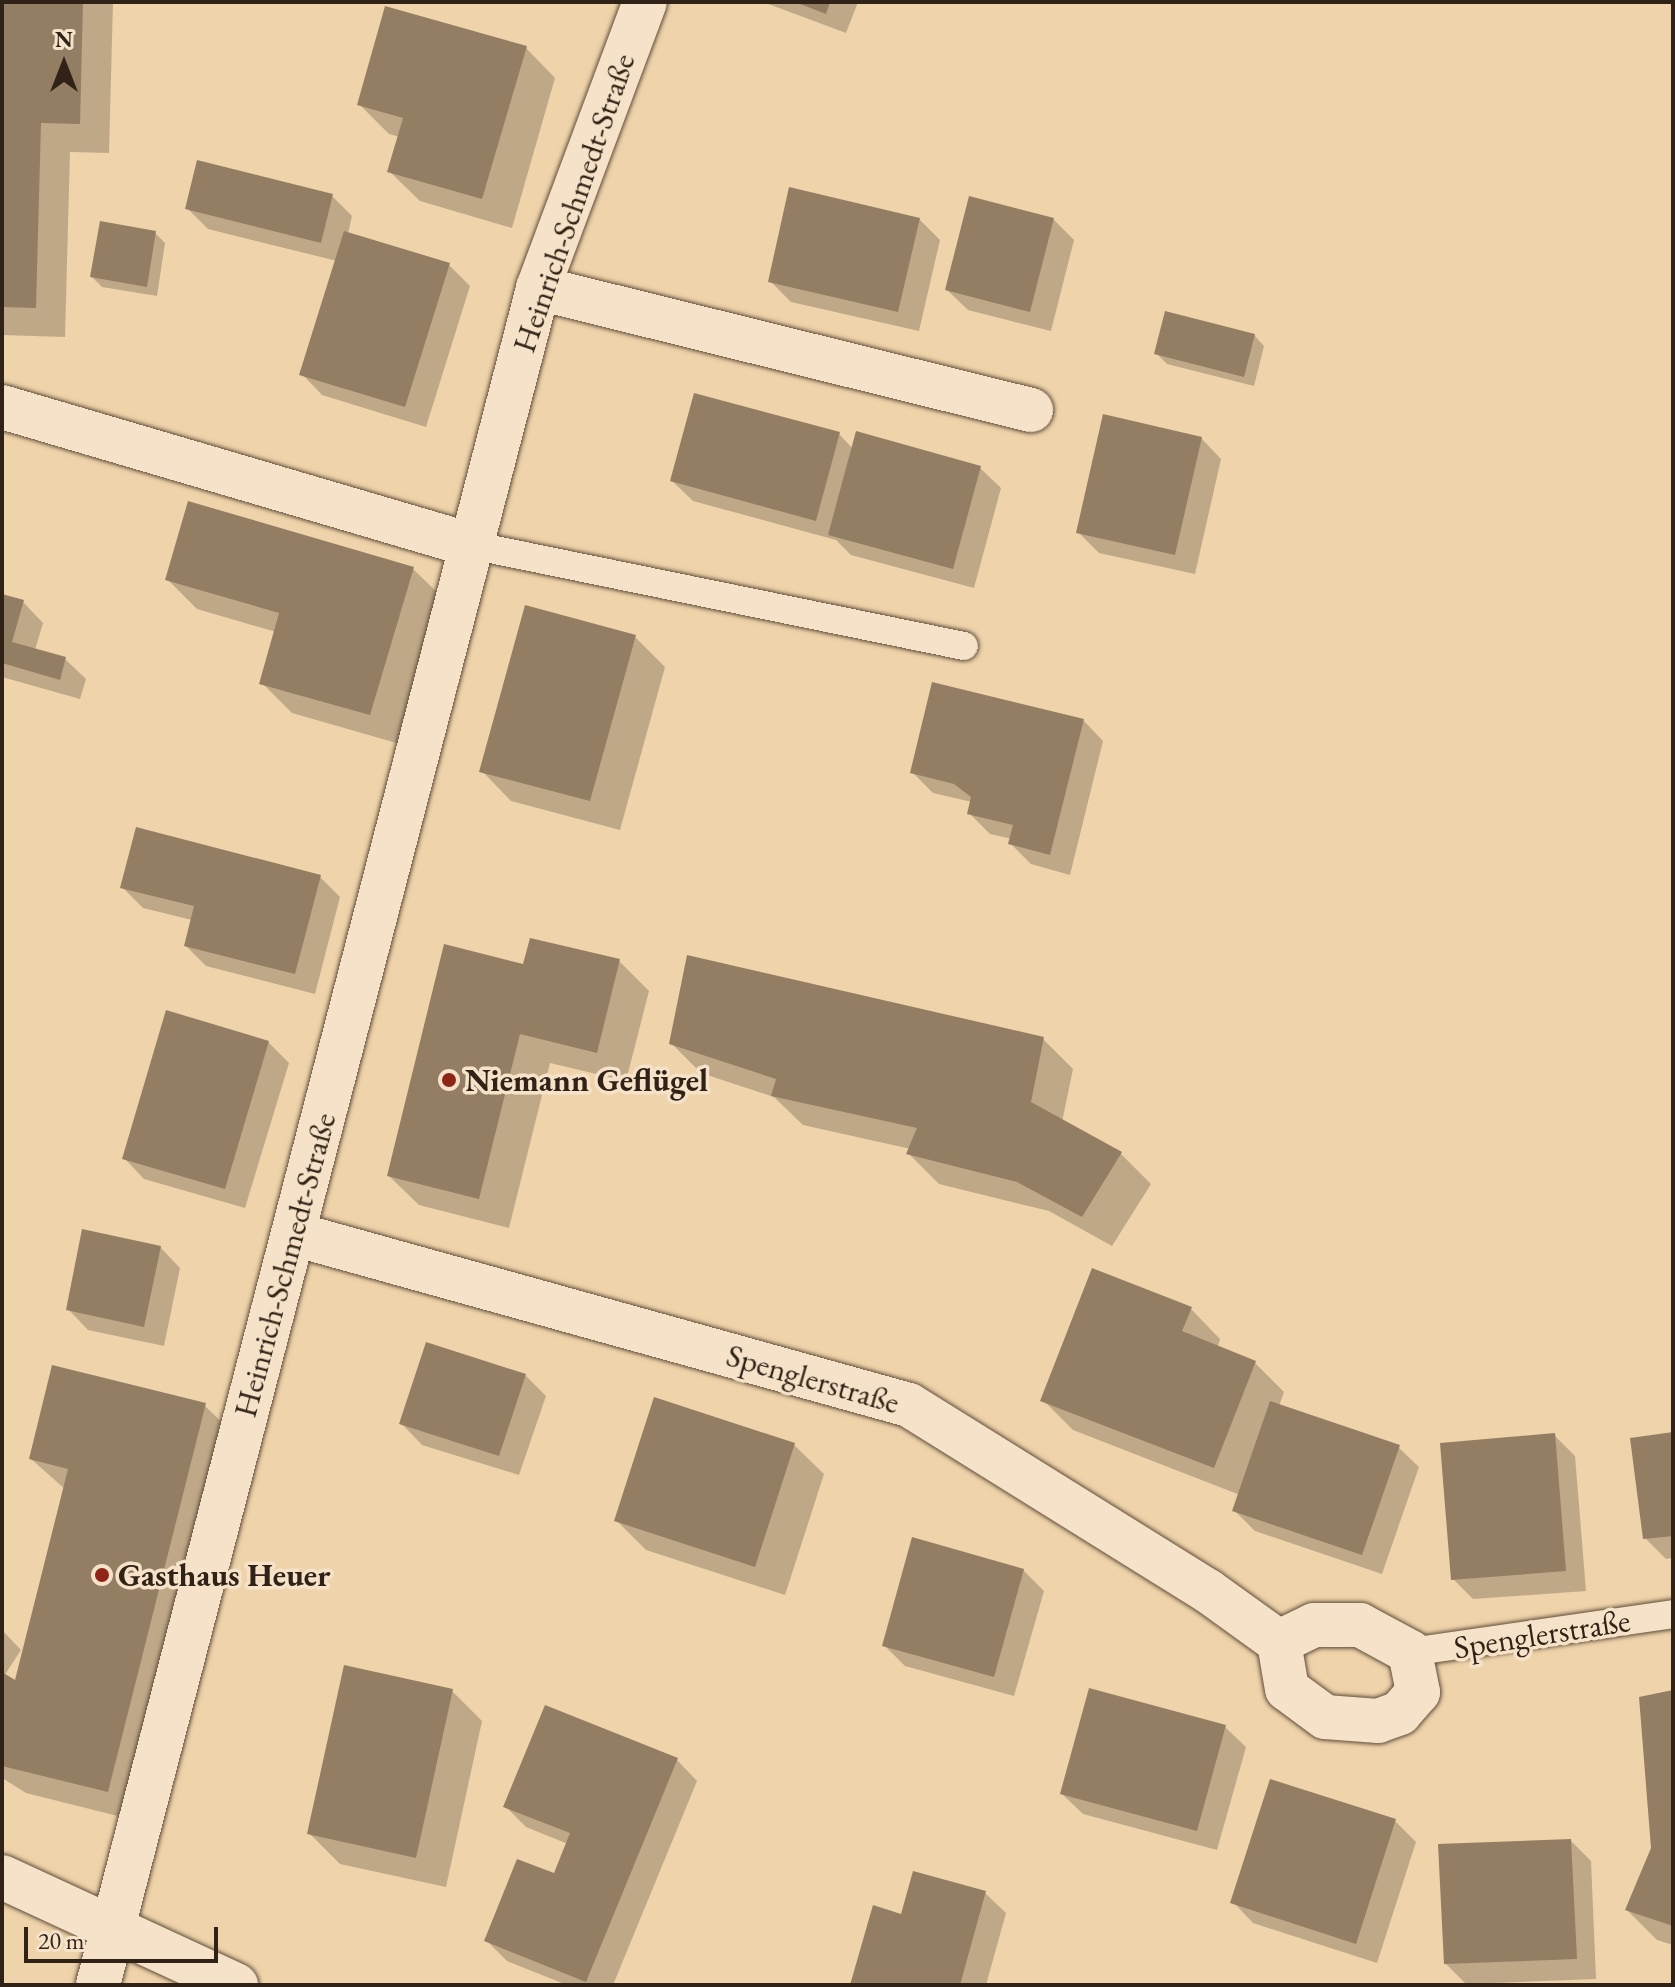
<!DOCTYPE html>
<html>
<head>
<meta charset="utf-8">
<style>
	body { margin:0 }
	#map { position:relative; width:1675px; height:1987px; overflow:hidden; background:#efd3aa; font-family:"EB Garamond",serif }
	div>[style] { position:absolute }
	[style*='--x'] { left:calc(var(--x)*1px); top:calc(var(--y)*1px); width:calc(var(--w)*1px); rotate:calc(var(--a)*1deg) }
	.shadow>* { inset:0; background:#0003 }
	.building>* { inset:0; background:#937e63 }
	.roads { filter:drop-shadow(0 0 2px #604e3b) drop-shadow(0 0 2px #604e3b) }
	.lane>* { height:28px; margin:-14px; padding:0 14px; transform-origin:14px; border-radius:14px; background:#f5e2c8 }
	.street>* { height:44px; margin:-22px; padding:0 22px; transform-origin:22px; border-radius:22px; background:#f5e2c8 }
	.secondary>* { height:44px; margin:-22px; padding:0 22px; transform-origin:22px; border-radius:22px; background:#f5e2c8 }
	.dots>* { width:22px; height:22px; translate:-50% -50%; box-sizing:border-box; border:4px solid #f5e2c8; border-radius:50% }
	span { translate:-50% -50%; white-space:nowrap; text-align:center; line-height:1.15; -webkit-text-stroke:7px #f5e2c8; paint-order:stroke }
	.street-label { font-size:32px; color:#302216 }
	.poi-label { font-size:32px; color:#302216; font-weight:700 }
	.left { translate:0 -50%; text-align:left }
	.frame { position:absolute; inset:0; border:4px solid #302216; pointer-events:none }
	.north { position:absolute; left:24px; top:24px; width:80px; height:80px; -webkit-text-stroke:6px #f5e2c8; paint-order:stroke; rotate:0deg; font-size:22px; font-weight:700; line-height:32px; text-align:center; color:#302216 }
	.north::after { content:''; display:block; margin:auto; width:28px; height:36px; background:#302216; clip-path:polygon(50% 0,100% 100%,50% 72%,0 100%) }
	.scale { position:absolute; left:24px; top:1927px; width:194px; height:36px; box-sizing:border-box; border:4px solid #302216; border-top:0; padding-left:10px; font-size:24px; line-height:28px; white-space:nowrap; color:#302216; -webkit-text-stroke:6px #f5e2c8; paint-order:stroke }
</style>
</head>
<body>
<div id="map">
	<div class="shadow">
		<i style="clip-path:polygon(2px 2px,113px 2px,109px 153px,70px 152px,65px 337px,2px 335px)"></i>
		<i style="clip-path:polygon(763px 2px,858px 2px,846px 33px)"></i>
		<i style="clip-path:polygon(526px 48px,555px 78px,512px 228px,420px 201px,390px 172px,400px 137px,389px 134px,359px 104px)"></i>
		<i style="clip-path:polygon(332px 196px,352px 216px,348px 234px,449px 265px,470px 286px,426px 427px,322px 395px,302px 374px,337px 261px,208px 229px,187px 208px)"></i>
		<i style="clip-path:polygon(919px 219px,940px 240px,919px 331px,791px 302px,770px 281px)"></i>
		<i style="clip-path:polygon(1053px 219px,1074px 240px,1051px 331px,968px 310px,947px 290px)"></i>
		<i style="clip-path:polygon(155px 233px,165px 243px,157px 296px,102px 287px,92px 277px)"></i>
		<i style="clip-path:polygon(1254px 335px,1264px 346px,1254px 386px,1167px 364px,1157px 354px)"></i>
		<i style="clip-path:polygon(839px 434px,853px 449px,980px 468px,1001px 488px,974px 588px,851px 555px,836px 540px,693px 501px,672px 481px)"></i>
		<i style="clip-path:polygon(1201px 438px,1221px 459px,1195px 574px,1099px 553px,1079px 533px)"></i>
		<i style="clip-path:polygon(413px 569px,443px 598px,400px 744px,292px 713px,262px 683px,276px 632px,197px 609px,167px 579px)"></i>
		<i style="clip-path:polygon(2px 596px,23px 602px,43px 623px,35px 650px,65px 659px,86px 679px,80px 699px,2px 677px)"></i>
		<i style="clip-path:polygon(635px 637px,665px 667px,620px 830px,511px 801px,482px 771px)"></i>
		<i style="clip-path:polygon(1083px 720px,1103px 741px,1070px 875px,1031px 864px,1011px 844px,1012px 839px,990px 834px,969px 813px,972px 802px,933px 793px,912px 772px)"></i>
		<i style="clip-path:polygon(320px 877px,340px 897px,315px 994px,206px 966px,186px 946px,192px 920px,143px 908px,122px 887px)"></i>
		<i style="clip-path:polygon(619px 961px,649px 991px,626px 1081px,550px 1063px,509px 1228px,419px 1205px,389px 1176px,525px 966px)"></i>
		<i style="clip-path:polygon(1043px 1039px,1073px 1069px,1062px 1122px,1121px 1154px,1151px 1184px,1112px 1246px,1049px 1211px,939px 1184px,909px 1154px,911px 1149px,803px 1125px,774px 1097px,701px 1073px,671px 1043px)"></i>
		<i style="clip-path:polygon(268px 1042px,289px 1063px,245px 1208px,144px 1179px,124px 1158px)"></i>
		<i style="clip-path:polygon(160px 1247px,180px 1268px,164px 1346px,88px 1330px,68px 1309px)"></i>
		<i style="clip-path:polygon(1191px 1309px,1220px 1339px,1218px 1346px,1254px 1362px,1284px 1392px,1279px 1406px,1398px 1447px,1419px 1467px,1382px 1574px,1255px 1531px,1235px 1511px,1240px 1495px,1073px 1430px,1043px 1400px)"></i>
		<i style="clip-path:polygon(525px 1375px,546px 1396px,519px 1475px,422px 1445px,402px 1424px)"></i>
		<i style="clip-path:polygon(204px 1405px,234px 1434px,138px 1821px,26px 1793px,2px 1778px,2px 1630px,21px 1650px,4px 1676px,16px 1684px,65px 1489px,31px 1459px)"></i>
		<i style="clip-path:polygon(1673px 1434px,1673px 1558px,1666px 1559px,1645px 1538px)"></i>
		<i style="clip-path:polygon(1554px 1435px,1575px 1456px,1586px 1591px,1473px 1599px,1453px 1579px)"></i>
		<i style="clip-path:polygon(794px 1445px,824px 1474px,785px 1595px,646px 1550px,616px 1520px)"></i>
		<i style="clip-path:polygon(1023px 1570px,1044px 1591px,1014px 1696px,905px 1666px,884px 1645px)"></i>
		<i style="clip-path:polygon(452px 1691px,482px 1721px,446px 1887px,340px 1864px,310px 1834px)"></i>
		<i style="clip-path:polygon(1673px 1692px,1673px 1945px,1657px 1940px,1627px 1910px,1653px 1849px)"></i>
		<i style="clip-path:polygon(1225px 1727px,1246px 1747px,1217px 1850px,1083px 1814px,1062px 1794px)"></i>
		<i style="clip-path:polygon(677px 1760px,697px 1781px,613px 1985px,567px 1985px,507px 1961px,486px 1940px,555px 1876px,568px 1844px,526px 1827px,506px 1807px)"></i>
		<i style="clip-path:polygon(1395px 1821px,1416px 1842px,1377px 1963px,1253px 1923px,1233px 1902px)"></i>
		<i style="clip-path:polygon(1571px 1841px,1591px 1861px,1596px 1979px,1466px 1984px,1446px 1964px)"></i>
		<i style="clip-path:polygon(985px 1893px,1006px 1913px,986px 1985px,852px 1985px,902px 1916px)"></i>
	</div>
	<div class="building">
		<i style="clip-path:polygon(2px 2px,83px 2px,80px 124px,41px 123px,36px 308px,2px 307px)"></i>
		<i style="clip-path:polygon(795px 2px,830px 2px,826px 14px)"></i>
		<i style="clip-path:polygon(385px 6px,527px 46px,482px 199px,387px 172px,403px 118px,357px 105px)"></i>
		<i style="clip-path:polygon(197px 160px,333px 194px,321px 243px,185px 209px)"></i>
		<i style="clip-path:polygon(789px 187px,920px 218px,898px 312px,768px 282px)"></i>
		<i style="clip-path:polygon(969px 196px,1054px 218px,1030px 312px,945px 290px)"></i>
		<i style="clip-path:polygon(100px 221px,156px 231px,147px 287px,90px 277px)"></i>
		<i style="clip-path:polygon(344px 231px,450px 263px,405px 407px,299px 375px)"></i>
		<i style="clip-path:polygon(1165px 311px,1255px 334px,1244px 377px,1154px 354px)"></i>
		<i style="clip-path:polygon(694px 393px,840px 432px,816px 521px,670px 481px)"></i>
		<i style="clip-path:polygon(1103px 414px,1202px 437px,1175px 555px,1076px 533px)"></i>
		<i style="clip-path:polygon(856px 431px,981px 466px,953px 569px,828px 535px)"></i>
		<i style="clip-path:polygon(188px 501px,414px 567px,370px 715px,259px 684px,279px 613px,165px 580px)"></i>
		<i style="clip-path:polygon(2px 594px,24px 600px,12px 642px,66px 657px,60px 680px,2px 663px)"></i>
		<i style="clip-path:polygon(525px 605px,636px 635px,590px 801px,479px 772px)"></i>
		<i style="clip-path:polygon(932px 682px,1084px 719px,1050px 855px,1008px 844px,1013px 825px,967px 814px,971px 797px,954px 784px,910px 773px)"></i>
		<i style="clip-path:polygon(136px 827px,321px 875px,295px 974px,184px 946px,194px 906px,120px 888px)"></i>
		<i style="clip-path:polygon(530px 938px,620px 959px,597px 1053px,520px 1034px,479px 1199px,387px 1176px,444px 944px,523px 964px)"></i>
		<i style="clip-path:polygon(687px 955px,1044px 1037px,1031px 1102px,1122px 1152px,1082px 1217px,1017px 1182px,906px 1154px,917px 1128px,771px 1096px,776px 1079px,669px 1044px)"></i>
		<i style="clip-path:polygon(166px 1010px,269px 1041px,225px 1189px,122px 1159px)"></i>
		<i style="clip-path:polygon(82px 1229px,161px 1246px,144px 1327px,66px 1310px)"></i>
		<i style="clip-path:polygon(1092px 1268px,1192px 1307px,1182px 1331px,1256px 1361px,1214px 1468px,1040px 1401px)"></i>
		<i style="clip-path:polygon(426px 1342px,526px 1374px,499px 1456px,399px 1424px)"></i>
		<i style="clip-path:polygon(52px 1365px,206px 1403px,108px 1792px,2px 1766px,2px 1672px,15px 1680px,68px 1469px,29px 1459px)"></i>
		<i style="clip-path:polygon(654px 1397px,795px 1443px,755px 1567px,614px 1521px)"></i>
		<i style="clip-path:polygon(1270px 1401px,1400px 1445px,1362px 1555px,1232px 1511px)"></i>
		<i style="clip-path:polygon(1673px 1432px,1673px 1536px,1643px 1539px,1630px 1438px)"></i>
		<i style="clip-path:polygon(1555px 1433px,1566px 1571px,1451px 1580px,1440px 1443px)"></i>
		<i style="clip-path:polygon(912px 1537px,1024px 1569px,994px 1677px,882px 1646px)"></i>
		<i style="clip-path:polygon(344px 1665px,453px 1689px,416px 1858px,307px 1834px)"></i>
		<i style="clip-path:polygon(1089px 1688px,1226px 1725px,1197px 1831px,1060px 1794px)"></i>
		<i style="clip-path:polygon(1673px 1690px,1673px 1926px,1625px 1910px,1651px 1848px,1639px 1697px)"></i>
		<i style="clip-path:polygon(545px 1705px,678px 1758px,586px 1982px,484px 1941px,517px 1859px,554px 1873px,570px 1833px,503px 1807px)"></i>
		<i style="clip-path:polygon(1270px 1779px,1396px 1819px,1356px 1944px,1230px 1903px)"></i>
		<i style="clip-path:polygon(1571px 1839px,1577px 1959px,1444px 1964px,1438px 1844px)"></i>
		<i style="clip-path:polygon(913px 1871px,986px 1891px,960px 1985px,850px 1985px,873px 1905px,901px 1914px)"></i>
	</div>
	<div class="roads">
		<div class="lane">
			<i style="--x:471;--y:545;--w:503;--a:11.58"></i>
			<i style="--x:1410;--y:1652;--w:266;--a:-8.2"></i>
		</div>
		<div class="street">
			<i style="--x:538;--y:288;--w:508;--a:13.9"></i>
			<i style="--x:2;--y:407;--w:489;--a:16.4"></i>
			<i style="--x:294;--y:1234;--w:638;--a:15.54"></i>
			<i style="--x:909;--y:1405;--w:352;--a:31.9"></i>
			<i style="--x:1208;--y:1591;--w:87;--a:35.7"></i>
			<i style="--x:1279;--y:1642;--w:39;--a:-26"></i>
			<i style="--x:1314;--y:1625;--w:46;--a:0"></i>
			<i style="--x:1360;--y:1625;--w:57;--a:28.4"></i>
			<i style="--x:1410;--y:1652;--w:41;--a:78.7"></i>
			<i style="--x:1418;--y:1692;--w:28;--a:131"></i>
			<i style="--x:1400;--y:1713;--w:23;--a:160"></i>
			<i style="--x:1378;--y:1721;--w:53;--a:-175.7"></i>
			<i style="--x:1325;--y:1717;--w:47;--a:-143.6"></i>
			<i style="--x:1287;--y:1689;--w:48;--a:-99.7"></i>
			<i style="--x:98;--y:1985;--w:1753;--a:-75.46"></i>
			<i style="--x:538;--y:288;--w:305;--a:-69.5"></i>
		</div>
		<div class="secondary">
			<i style="--x:2;--y:1877;--w:258;--a:24.8"></i>
		</div>
	</div>
	<div class="dots">
		<i style="left:449px;top:1080px;background:#8f2418"></i>
		<i style="left:102px;top:1575px;background:#8f2418"></i>
	</div>
	<div class="street-label">
		<span style="left:574px;top:203px;rotate:-71deg">Heinrich-Schmedt-Straße</span>
		<span style="left:285px;top:1265px;rotate:-75deg">Heinrich-Schmedt-Straße</span>
		<span style="left:813px;top:1379px;rotate:16deg">Spenglerstraße</span>
		<span style="left:1542px;top:1634px;rotate:-9deg">Spenglerstraße</span>
	</div>
	<div class="poi-label">
		<span class="left" style="left:465px;top:1080px">Niemann Geflügel</span>
		<span class="left" style="left:118px;top:1575px">Gasthaus Heuer</span>
	</div>
	<div class="frame"></div>
	<div class="north">N</div>
	<div class="scale">20 m</div>
</div>
</body>
</html>
